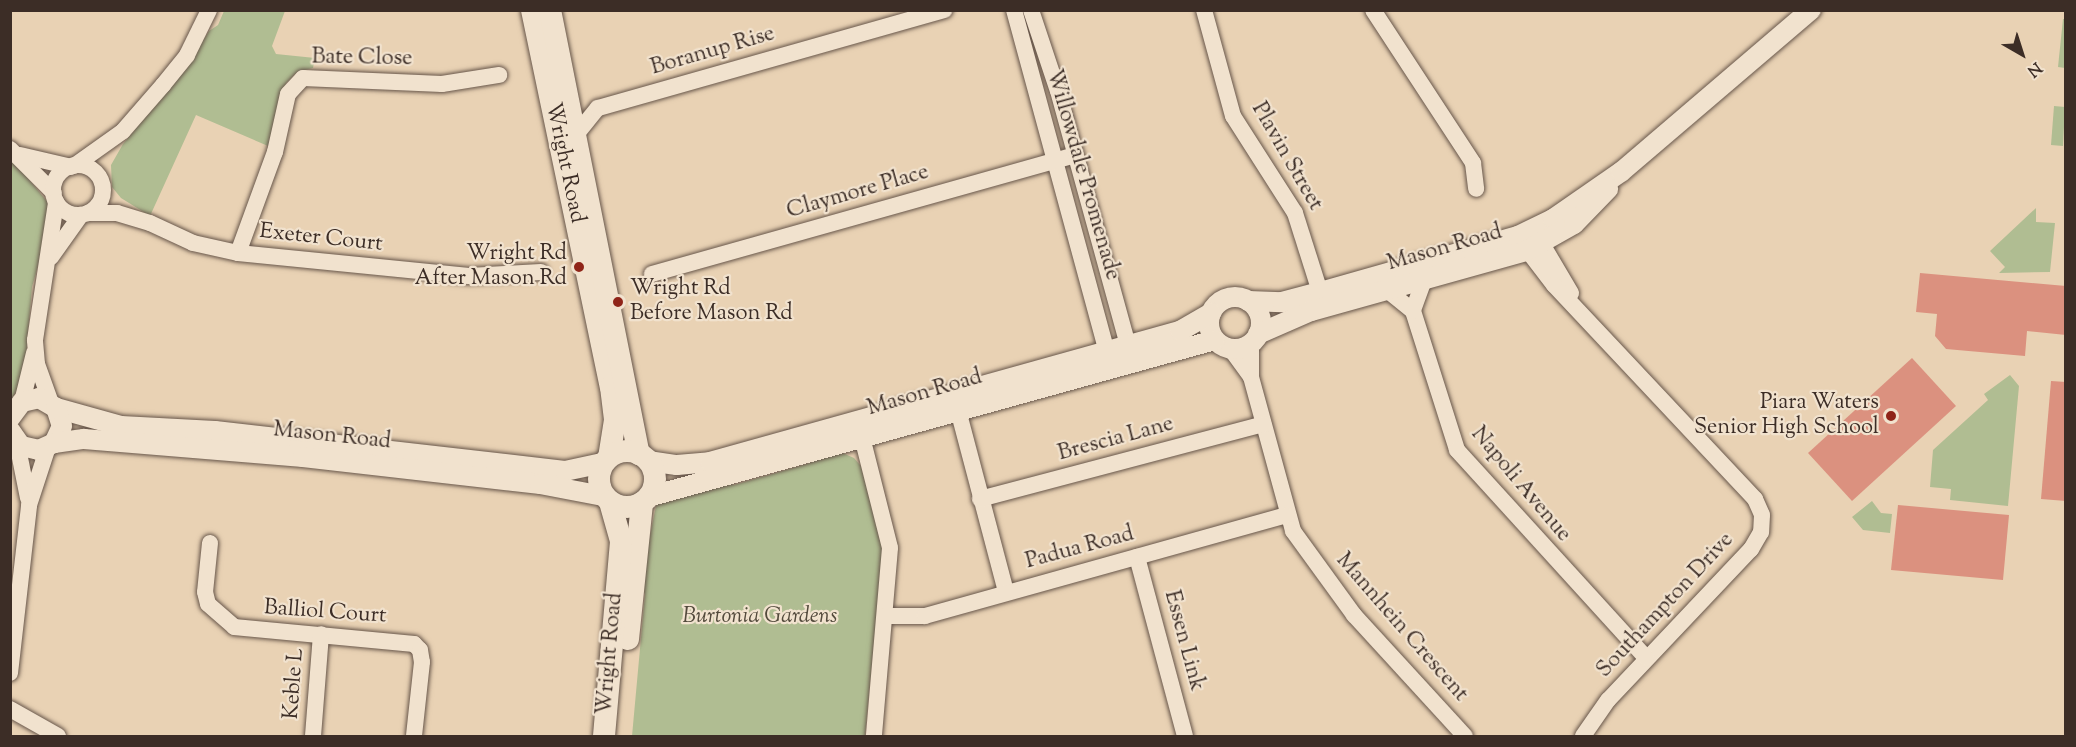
<!DOCTYPE html>
<html>
<head>
<meta charset="utf-8">
<style>
	body { margin:0 }
	#map { position:relative; width:2076px; height:747px; overflow:hidden; background:#e9d2b4; font-family:"Sorts Mill Goudy",serif }
	div>[style] { position:absolute }
	[style*='--x'] { left:calc(var(--x)*1px); top:calc(var(--y)*1px); width:calc(var(--w)*1px); rotate:calc(var(--a)*1deg) }
	.green>* { inset:0; background:#b0bd92 }
	.building>* { inset:0; background:#db917f }
	.roads { filter:drop-shadow(0 0 2px #67564a) drop-shadow(0 0 2px #67564a) }
	.minor>* { height:16px; margin:-8px; padding:0 8px; transform-origin:8px; border-radius:8px; background:#f1e2ce }
	.minor>.ring { margin:-8px; padding:0; box-sizing:content-box; background:none; border:16px solid #f1e2ce; border-radius:50% }
	.tertiary>* { height:20px; margin:-10px; padding:0 10px; transform-origin:10px; border-radius:10px; background:#f1e2ce }
	.tertiary>.ring { margin:-10px; padding:0; box-sizing:content-box; background:none; border:20px solid #f1e2ce; border-radius:50% }
	.secondary>* { height:22px; margin:-11px; padding:0 11px; transform-origin:11px; border-radius:11px; background:#f1e2ce }
	.secondary>.ring { margin:-11px; padding:0; box-sizing:content-box; background:none; border:22px solid #f1e2ce; border-radius:50% }
	.dots>* { width:16px; height:16px; translate:-50% -50%; box-sizing:border-box; border:3px solid #f1e2ce; border-radius:50% }
	span { translate:-50% -50%; white-space:nowrap; text-align:center; line-height:1.15; -webkit-text-stroke:4.5px #f1e2ce; paint-order:stroke }
	.street-label { font-size:22px; color:#3c2d26 }
	.poi-label { font-size:22px; color:#3c2d26 }
	.right { translate:-100% -50%; text-align:right }
	.left { translate:0 -50%; text-align:left }
	.park-label { font-size:22px; color:#534a3c; font-style:italic }
	.frame { position:absolute; inset:0; border:12px solid #3c2d26; pointer-events:none }
	.north { position:absolute; left:1992px; top:24px; width:60px; height:60px; -webkit-text-stroke:4px #f1e2ce; paint-order:stroke; rotate:141deg; font-size:16px; font-weight:700; line-height:24px; text-align:center; color:#3c2d26 }
	.north::after { content:''; display:block; margin:auto; width:21px; height:27px; background:#3c2d26; clip-path:polygon(50% 0,100% 100%,50% 72%,0 100%) }
</style>
</head>
<body>
<div id="map">
	<div class="green">
		<i style="clip-path:polygon(224px 11px,285px 11px,272px 46px,276px 54px,315px 58px,313px 68px,297px 72px,286px 83px,268px 146px,196px 115px,150px 216px,121px 198px,112px 187px,111px 165px,123px 144px,187px 66px,209px 31px,218px 25px)"></i>
		<i style="clip-path:polygon(2063px 19px,2065px 19px,2065px 68px,2058px 67px)"></i>
		<i style="clip-path:polygon(2054px 106px,2065px 107px,2063px 146px,2051px 145px)"></i>
		<i style="clip-path:polygon(12px 159px,50px 205px,46px 238px,32px 287px,26px 357px,18px 389px,11px 400px)"></i>
		<i style="clip-path:polygon(2036px 208px,2036px 222px,2055px 223px,2050px 272px,1999px 273px,2005px 267px,1990px 251px)"></i>
		<i style="clip-path:polygon(2010px 375px,2019px 386px,2008px 506px,1950px 500px,1951px 489px,1930px 487px,1933px 450px,1988px 400px,1984px 394px)"></i>
		<i style="clip-path:polygon(838px 451px,854px 458px,861px 466px,883px 552px,865px 736px,632px 736px,645px 594px,640px 585px,656px 506px,660px 502px,727px 481px,734px 485px,810px 463px,815px 457px)"></i>
		<i style="clip-path:polygon(1872px 501px,1881px 513px,1892px 514px,1890px 533px,1863px 530px,1852px 517px)"></i>
	</div>
	<div class="building">
		<i style="clip-path:polygon(1920px 273px,2066px 286px,2066px 335px,2027px 331px,2025px 356px,1946px 349px,1935px 336px,1937px 314px,1916px 312px)"></i>
		<i style="clip-path:polygon(1912px 358px,1956px 406px,1852px 501px,1808px 453px)"></i>
		<i style="clip-path:polygon(2051px 381px,2066px 382px,2066px 501px,2041px 499px)"></i>
		<i style="clip-path:polygon(1898px 505px,2009px 515px,2003px 580px,1891px 570px)"></i>
	</div>
	<div class="roads">
		<div class="minor">
			<i style="--x:1014;--y:10;--w:354;--a:74.8"></i>
			<i style="--x:1031;--y:10;--w:85;--a:71.6"></i>
			<i style="--x:1058;--y:91;--w:263;--a:74.6"></i>
			<i style="--x:1204;--y:10;--w:110;--a:74.7"></i>
			<i style="--x:1233;--y:116;--w:115;--a:57.4"></i>
			<i style="--x:1295;--y:213;--w:83;--a:72.4"></i>
			<i style="--x:1373;--y:10;--w:183;--a:56.8"></i>
			<i style="--x:1473;--y:163;--w:26;--a:83"></i>
			<i style="--x:575;--y:136;--w:36;--a:-51"></i>
			<i style="--x:598;--y:108;--w:360;--a:-15.8"></i>
			<i style="--x:10;--y:149;--w:62;--a:45"></i>
			<i style="--x:20;--y:155;--w:52;--a:13.2"></i>
			<i class="ring" style="left:53px;top:165px;width:34px;height:34px"></i>
			<i style="--x:74;--y:166;--w:60;--a:-35.5"></i>
			<i style="--x:123;--y:131;--w:61;--a:-49"></i>
			<i style="--x:163;--y:85;--w:38;--a:-51"></i>
			<i style="--x:187;--y:55;--w:50;--a:-63.9"></i>
			<i style="--x:88;--y:213;--w:29;--a:0"></i>
			<i style="--x:117;--y:213;--w:34;--a:17"></i>
			<i style="--x:150;--y:223;--w:47;--a:24.9"></i>
			<i style="--x:193;--y:243;--w:46;--a:12.5"></i>
			<i style="--x:238;--y:253;--w:232;--a:5.7"></i>
			<i style="--x:469;--y:276;--w:72;--a:-3.2"></i>
			<i style="--x:1535;--y:232;--w:71;--a:59.5"></i>
			<i style="--x:1521;--y:242;--w:54;--a:52.5"></i>
			<i style="--x:1554;--y:285;--w:294;--a:46.8"></i>
			<i style="--x:1755;--y:499;--w:17;--a:66"></i>
			<i style="--x:1762;--y:515;--w:17;--a:93"></i>
			<i style="--x:1761;--y:532;--w:20;--a:120"></i>
			<i style="--x:1751;--y:549;--w:208;--a:133.4"></i>
			<i style="--x:1608;--y:700;--w:44;--a:124.8"></i>
			<i style="--x:238;--y:253;--w:108;--a:-69.9"></i>
			<i style="--x:275;--y:152;--w:59;--a:-77.4"></i>
			<i style="--x:288;--y:94;--w:22;--a:-47"></i>
			<i style="--x:303;--y:78;--w:139;--a:2.5"></i>
			<i style="--x:442;--y:84;--w:58;--a:-9"></i>
			<i style="--x:51;--y:257;--w:52;--a:-54.5"></i>
			<i style="--x:652;--y:274;--w:440;--a:-15.7"></i>
			<i style="--x:1424;--y:280;--w:33;--a:110"></i>
			<i style="--x:1413;--y:311;--w:146;--a:72.4"></i>
			<i style="--x:1457;--y:450;--w:281;--a:47.7"></i>
			<i style="--x:1387;--y:290;--w:33;--a:39"></i>
			<i style="--x:1251;--y:343;--w:34;--a:90"></i>
			<i style="--x:1251;--y:377;--w:160;--a:74.7"></i>
			<i style="--x:1293;--y:531;--w:104;--a:54"></i>
			<i style="--x:1354;--y:615;--w:164;--a:47.5"></i>
			<i style="--x:1230;--y:348;--w:36;--a:54"></i>
			<i style="--x:22;--y:402;--w:50;--a:-76.2"></i>
			<i style="--x:51;--y:403;--w:41;--a:-109.7"></i>
			<i style="--x:37;--y:364;--w:24;--a:-95"></i>
			<i style="--x:35;--y:340;--w:140;--a:-81.3"></i>
			<i style="--x:958;--y:410;--w:188;--a:75.2"></i>
			<i style="--x:862;--y:437;--w:114;--a:75.8"></i>
			<i style="--x:890;--y:548;--w:189;--a:94.9"></i>
			<i style="--x:17;--y:443;--w:56;--a:78.7"></i>
			<i style="--x:980;--y:499;--w:293;--a:-14.8"></i>
			<i style="--x:210;--y:543;--w:49;--a:95.8"></i>
			<i style="--x:205;--y:592;--w:12;--a:76"></i>
			<i style="--x:208;--y:604;--w:35;--a:41"></i>
			<i style="--x:234;--y:627;--w:181;--a:5.4"></i>
			<i style="--x:414;--y:644;--w:8;--a:45"></i>
			<i style="--x:420;--y:650;--w:12;--a:81"></i>
			<i style="--x:422;--y:662;--w:74;--a:96.2"></i>
			<i style="--x:1137;--y:557;--w:185;--a:75"></i>
			<i style="--x:885;--y:616;--w:40;--a:0"></i>
			<i style="--x:925;--y:616;--w:375;--a:-15.6"></i>
			<i style="--x:10;--y:673;--w:169;--a:-83.5"></i>
			<i style="--x:29;--y:505;--w:61;--a:-71.9"></i>
			<i style="--x:10;--y:709;--w:55;--a:29.4"></i>
			<i style="--x:313;--y:736;--w:102;--a:-85.5"></i>
		</div>
		<div class="tertiary">
			<i class="ring" style="left:1209px;top:297px;width:32px;height:32px"></i>
			<i style="--x:1248;--y:301;--w:34;--a:2"></i>
			<i style="--x:1282;--y:302;--w:39;--a:-15"></i>
			<i style="--x:1320;--y:292;--w:206;--a:-15.8"></i>
			<i style="--x:1518;--y:236;--w:39;--a:-26"></i>
			<i style="--x:1553;--y:219;--w:83;--a:-34.7"></i>
			<i style="--x:1621;--y:172;--w:250;--a:-40.5"></i>
			<i style="--x:1258;--y:334;--w:58;--a:-23.5"></i>
			<i style="--x:1311;--y:311;--w:223;--a:-15.6"></i>
			<i style="--x:1526;--y:251;--w:55;--a:-29.4"></i>
			<i style="--x:1574;--y:224;--w:49;--a:-45.8"></i>
			<i style="--x:56;--y:408;--w:67;--a:15.5"></i>
			<i style="--x:121;--y:426;--w:94;--a:3"></i>
			<i style="--x:215;--y:431;--w:352;--a:6.5"></i>
			<i style="--x:565;--y:471;--w:39;--a:-12"></i>
			<i style="--x:10;--y:418;--w:20;--a:-53"></i>
			<i style="--x:22;--y:402;--w:17;--a:-13"></i>
			<i style="--x:39;--y:398;--w:20;--a:30"></i>
			<i style="--x:56;--y:408;--w:19;--a:72"></i>
			<i style="--x:62;--y:426;--w:19;--a:115"></i>
			<i style="--x:54;--y:443;--w:17;--a:155"></i>
			<i style="--x:39;--y:450;--w:18;--a:-167"></i>
			<i style="--x:21;--y:446;--w:19;--a:-125"></i>
			<i style="--x:54;--y:443;--w:30;--a:-8"></i>
			<i style="--x:84;--y:439;--w:220;--a:4.7"></i>
			<i style="--x:303;--y:457;--w:239;--a:6.5"></i>
			<i style="--x:540;--y:484;--w:64;--a:10.8"></i>
			<i style="--x:648;--y:461;--w:29;--a:8"></i>
			<i style="--x:677;--y:465;--w:33;--a:-5"></i>
			<i style="--x:710;--y:462;--w:488;--a:-15.6"></i>
			<i style="--x:1180;--y:331;--w:36;--a:-30"></i>
			<i style="--x:648;--y:497;--w:588;--a:-15.48"></i>
		</div>
		<div class="secondary">
			<i style="--x:532;--y:10;--w:385;--a:78.2"></i>
			<i style="--x:611;--y:387;--w:33;--a:83"></i>
			<i style="--x:615;--y:420;--w:37;--a:99"></i>
			<i style="--x:550;--y:10;--w:453;--a:78.7"></i>
			<i class="ring" style="left:599px;top:451px;width:34px;height:34px"></i>
			<i style="--x:628;--y:639;--w:137;--a:-84.1"></i>
			<i style="--x:604;--y:736;--w:196;--a:-85"></i>
			<i style="--x:621;--y:541;--w:41;--a:-105.8"></i>
		</div>
	</div>
	<div class="dots">
		<i style="left:579px;top:267px;background:#8f2418"></i>
		<i style="left:618px;top:302px;background:#8f2418"></i>
		<i style="left:1891px;top:416px;background:#8f2418"></i>
	</div>
	<div class="street-label">
		<span style="left:713px;top:52px;rotate:-16deg">Boranup Rise</span>
		<span style="left:362px;top:59px;rotate:1deg">Bate Close</span>
		<span style="left:1286px;top:157px;rotate:60deg">Plavin Street</span>
		<span style="left:564px;top:163px;rotate:78deg">Wright Road</span>
		<span style="left:1082px;top:175px;rotate:74deg">Willowdale Promenade</span>
		<span style="left:858px;top:193px;rotate:-16deg">Claymore Place</span>
		<span style="left:321px;top:239px;rotate:6deg">Exeter Court</span>
		<span style="left:1445px;top:249px;rotate:-16deg">Mason Road</span>
		<span style="left:925px;top:394px;rotate:-16deg">Mason Road</span>
		<span style="left:332px;top:437px;rotate:6deg">Mason Road</span>
		<span style="left:1116px;top:440px;rotate:-15deg">Brescia Lane</span>
		<span style="left:1520px;top:485px;rotate:50deg">Napoli Avenue</span>
		<span style="left:1080px;top:549px;rotate:-15deg">Padua Road</span>
		<span style="left:1666px;top:606px;rotate:-47deg">Southampton Drive</span>
		<span style="left:325px;top:613px;rotate:4deg">Balliol Court</span>
		<span style="left:1401px;top:628px;rotate:49deg">Mannhein Crescent</span>
		<span style="left:1183px;top:641px;rotate:75deg">Essen Link</span>
		<span style="left:611px;top:654px;rotate:-85deg">Wright Road</span>
		<span style="left:295px;top:684px;rotate:-86deg">Keble L</span>
	</div>
	<div class="poi-label">
		<span class="right" style="left:567px;top:267px">Wright Rd<br>After Mason Rd</span>
		<span class="left" style="left:630px;top:302px">Wright Rd<br>Before Mason Rd</span>
		<span class="right" style="left:1879px;top:416px">Piara Waters<br>Senior High School</span>
	</div>
	<div class="park-label">
		<span style="left:760px;top:618px">Burtonia Gardens</span>
	</div>
	<div class="frame"></div>
	<div class="north">N</div>
</div>
</body>
</html>
